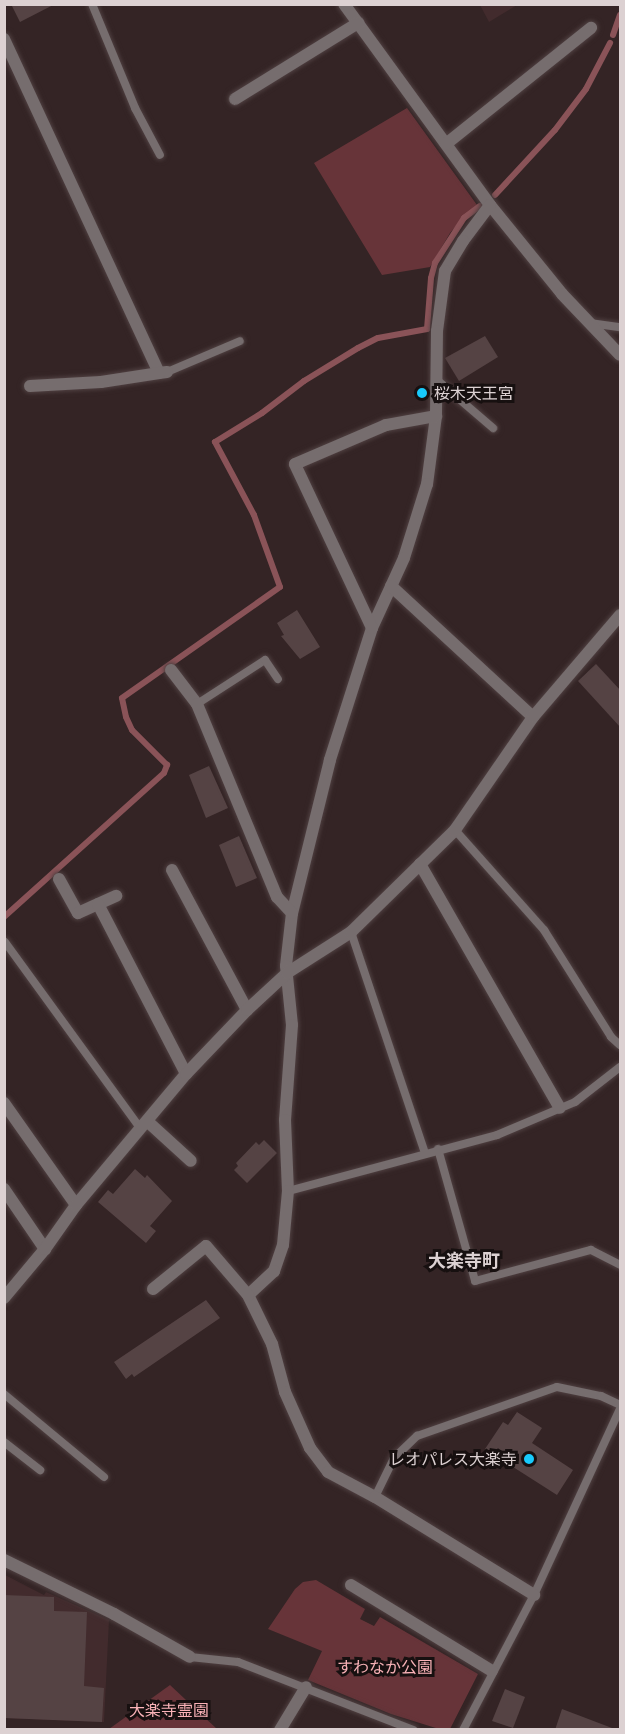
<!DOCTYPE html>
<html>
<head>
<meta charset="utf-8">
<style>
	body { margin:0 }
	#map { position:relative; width:625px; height:1734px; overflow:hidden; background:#342425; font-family:"Golos Text","Noto Sans JP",sans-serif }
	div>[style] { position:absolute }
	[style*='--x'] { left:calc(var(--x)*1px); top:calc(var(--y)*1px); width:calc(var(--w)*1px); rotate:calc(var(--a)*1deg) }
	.built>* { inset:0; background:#422b2d }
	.green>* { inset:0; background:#673439 }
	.stream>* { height:6px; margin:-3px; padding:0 3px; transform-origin:3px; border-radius:3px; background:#8a5358 }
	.building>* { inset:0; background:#554344 }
	.roads { filter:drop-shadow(0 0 2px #4f4041) drop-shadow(0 0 2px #4f4041) }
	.service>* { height:8px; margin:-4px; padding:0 4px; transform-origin:4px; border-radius:4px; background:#766d6e }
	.minor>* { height:12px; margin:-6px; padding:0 6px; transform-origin:6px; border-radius:6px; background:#766d6e }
	.dots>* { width:16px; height:16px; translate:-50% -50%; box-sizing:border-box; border:3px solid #171010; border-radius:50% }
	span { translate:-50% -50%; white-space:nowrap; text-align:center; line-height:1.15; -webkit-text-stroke:6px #171010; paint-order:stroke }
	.poi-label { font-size:16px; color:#dcd1d2 }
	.left { translate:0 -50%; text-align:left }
	.right { translate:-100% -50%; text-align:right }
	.park-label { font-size:16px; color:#f8b1b6 }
	.neighbourhood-label { font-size:18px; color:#dcd1d2; font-weight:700 }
	.frame { position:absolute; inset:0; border:6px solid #dcd1d2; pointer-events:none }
</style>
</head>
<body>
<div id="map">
	<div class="built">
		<i style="clip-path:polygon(480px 5px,517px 5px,489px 22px)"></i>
		<i style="clip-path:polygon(5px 1575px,44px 1595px,46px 1592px,109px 1620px,104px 1722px,5px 1718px)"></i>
	</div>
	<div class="green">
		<i style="clip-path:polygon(407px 108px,477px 205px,464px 216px,450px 233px,430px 267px,382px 275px,314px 163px)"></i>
		<i style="clip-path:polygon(316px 1580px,365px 1609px,360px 1619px,374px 1626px,380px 1617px,478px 1674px,450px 1729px,439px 1729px,391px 1714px,308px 1680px,322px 1651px,268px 1629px,295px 1589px,303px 1582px)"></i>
		<i style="clip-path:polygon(170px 1685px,217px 1729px,109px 1729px)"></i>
	</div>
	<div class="stream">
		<i style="--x:613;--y:35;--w:21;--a:-71"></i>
		<i style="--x:495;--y:195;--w:88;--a:-47.3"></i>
		<i style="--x:555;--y:130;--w:51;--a:-52.9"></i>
		<i style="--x:586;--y:89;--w:52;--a:-62.4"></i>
		<i style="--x:4;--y:917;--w:215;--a:-42"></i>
		<i style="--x:164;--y:773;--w:9;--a:-69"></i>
		<i style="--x:167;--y:765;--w:49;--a:-135"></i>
		<i style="--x:132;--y:730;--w:14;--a:-115"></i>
		<i style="--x:126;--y:717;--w:19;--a:-102"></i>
		<i style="--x:122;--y:698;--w:193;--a:-35.1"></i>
		<i style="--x:280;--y:587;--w:77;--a:-109.9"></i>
		<i style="--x:254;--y:515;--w:83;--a:-118.1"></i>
		<i style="--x:215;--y:442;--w:55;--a:-31.7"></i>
		<i style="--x:262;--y:413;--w:53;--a:-37.3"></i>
		<i style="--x:304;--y:381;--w:63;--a:-31.4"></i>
		<i style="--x:358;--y:348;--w:22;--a:-27"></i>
		<i style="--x:378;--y:338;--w:50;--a:-10.4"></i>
		<i style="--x:427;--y:329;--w:51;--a:-85.5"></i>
		<i style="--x:431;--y:278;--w:16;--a:-75"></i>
		<i style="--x:435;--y:263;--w:54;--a:-57.2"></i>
		<i style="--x:464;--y:218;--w:20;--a:-37"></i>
	</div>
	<div class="building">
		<i style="clip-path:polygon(11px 4px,55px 4px,20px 22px)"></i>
		<i style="clip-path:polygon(485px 336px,498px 357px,459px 381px,445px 358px)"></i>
		<i style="clip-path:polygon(297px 610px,320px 647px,300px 659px,281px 636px,284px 635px,277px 623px)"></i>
		<i style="clip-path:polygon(596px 664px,621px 691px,621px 728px,578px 681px)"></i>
		<i style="clip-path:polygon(209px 766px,228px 808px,206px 818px,189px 775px)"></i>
		<i style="clip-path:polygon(239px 836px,257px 878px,236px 887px,219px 845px)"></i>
		<i style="clip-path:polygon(264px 1140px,277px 1153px,247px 1183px,234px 1170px,238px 1166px,236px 1163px,256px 1142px,259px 1145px)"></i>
		<i style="clip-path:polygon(135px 1169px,145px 1178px,147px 1175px,172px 1201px,150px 1226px,156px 1231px,146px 1243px,98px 1202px,108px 1190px,113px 1194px)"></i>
		<i style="clip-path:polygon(206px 1300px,220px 1318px,134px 1377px,132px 1374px,126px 1379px,114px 1362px)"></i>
		<i style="clip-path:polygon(517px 1412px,542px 1428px,532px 1443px,573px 1470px,557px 1495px,485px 1449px,503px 1422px,508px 1425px)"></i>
		<i style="clip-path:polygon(4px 1595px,54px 1597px,54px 1611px,87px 1612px,84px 1686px,104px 1688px,102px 1722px,4px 1718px)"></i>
		<i style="clip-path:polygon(505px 1689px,525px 1697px,513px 1728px,492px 1721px)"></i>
		<i style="clip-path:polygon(562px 1709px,612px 1728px,612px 1730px,555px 1730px)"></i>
	</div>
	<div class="roads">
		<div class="service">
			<i style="--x:92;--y:4;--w:113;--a:67.5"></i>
			<i style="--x:135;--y:108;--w:53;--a:62"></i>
			<i style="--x:590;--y:323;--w:30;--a:8"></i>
			<i style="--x:167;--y:372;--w:79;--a:-23"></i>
			<i style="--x:437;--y:380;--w:74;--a:40.6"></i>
			<i style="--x:197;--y:704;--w:81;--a:-32.9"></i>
			<i style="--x:265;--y:660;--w:23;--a:56"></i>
			<i style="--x:455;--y:830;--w:134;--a:48.3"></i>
			<i style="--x:544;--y:930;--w:126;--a:57.9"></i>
			<i style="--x:611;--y:1037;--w:12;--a:42"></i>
			<i style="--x:351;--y:932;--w:233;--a:71.5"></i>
			<i style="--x:5;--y:942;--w:230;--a:54"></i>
			<i style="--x:438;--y:1149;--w:137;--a:74.3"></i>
			<i style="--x:475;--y:1281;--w:120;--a:-15"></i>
			<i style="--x:591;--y:1250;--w:33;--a:27"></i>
			<i style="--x:288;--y:1191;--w:216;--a:-15"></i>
			<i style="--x:497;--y:1135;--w:85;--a:-22.9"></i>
			<i style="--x:575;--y:1102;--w:57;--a:-37.9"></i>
			<i style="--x:4;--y:1394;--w:130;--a:39.7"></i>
			<i style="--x:4;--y:1442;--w:46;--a:37.9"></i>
			<i style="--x:375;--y:1497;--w:43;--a:-64"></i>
			<i style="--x:394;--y:1458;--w:32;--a:-44"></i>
			<i style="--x:417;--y:1436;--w:148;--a:-19.3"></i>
			<i style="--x:557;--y:1387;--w:45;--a:11.6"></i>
			<i style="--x:601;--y:1396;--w:21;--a:25"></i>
			<i style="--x:190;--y:1657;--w:48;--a:5.9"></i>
			<i style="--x:238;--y:1662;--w:188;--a:21.2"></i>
			<i style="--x:463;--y:1730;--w:153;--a:-62.3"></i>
			<i style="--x:534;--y:1595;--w:205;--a:-65.2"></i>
		</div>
		<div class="minor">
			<i style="--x:344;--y:4;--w:248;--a:54"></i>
			<i style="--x:490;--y:205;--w:114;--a:51"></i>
			<i style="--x:562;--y:294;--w:84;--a:46.4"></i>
			<i style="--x:4;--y:39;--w:368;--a:65.1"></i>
			<i style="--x:159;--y:373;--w:8;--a:-7"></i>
			<i style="--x:235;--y:99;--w:145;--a:-31.7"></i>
			<i style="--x:446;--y:144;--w:186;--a:-38.7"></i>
			<i style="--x:490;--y:205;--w:45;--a:126.9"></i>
			<i style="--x:463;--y:241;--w:35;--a:121"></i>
			<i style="--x:445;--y:271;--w:61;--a:97.6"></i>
			<i style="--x:437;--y:331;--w:85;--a:90.7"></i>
			<i style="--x:436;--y:416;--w:69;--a:97.5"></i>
			<i style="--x:427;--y:484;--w:77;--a:107.3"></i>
			<i style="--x:404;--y:558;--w:77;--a:114.6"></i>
			<i style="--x:372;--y:628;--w:139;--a:107.7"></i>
			<i style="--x:330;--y:760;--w:158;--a:103.9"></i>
			<i style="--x:292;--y:913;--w:53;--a:96.5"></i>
			<i style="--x:286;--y:966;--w:59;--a:84.2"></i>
			<i style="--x:292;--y:1025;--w:95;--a:94.2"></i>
			<i style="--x:285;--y:1120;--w:71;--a:87.6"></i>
			<i style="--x:288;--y:1191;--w:54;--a:95.3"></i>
			<i style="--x:283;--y:1245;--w:28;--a:109"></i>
			<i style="--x:274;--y:1271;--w:35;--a:137"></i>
			<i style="--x:248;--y:1295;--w:55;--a:63.9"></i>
			<i style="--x:272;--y:1344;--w:50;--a:74.8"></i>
			<i style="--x:285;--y:1392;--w:61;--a:65.9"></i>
			<i style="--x:310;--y:1448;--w:30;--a:53"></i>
			<i style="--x:328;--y:1472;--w:53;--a:28"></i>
			<i style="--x:375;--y:1497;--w:187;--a:31.6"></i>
			<i style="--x:30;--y:386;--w:71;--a:-3.2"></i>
			<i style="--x:101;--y:382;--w:59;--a:-8.8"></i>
			<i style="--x:391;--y:586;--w:193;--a:42.7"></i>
			<i style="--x:372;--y:628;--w:181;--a:-115.2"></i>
			<i style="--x:295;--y:464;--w:99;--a:-23.2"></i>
			<i style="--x:386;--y:425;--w:51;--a:-10.2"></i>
			<i style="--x:171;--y:670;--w:43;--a:52.6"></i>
			<i style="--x:197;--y:704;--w:209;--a:67.5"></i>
			<i style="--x:277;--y:897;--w:22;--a:47"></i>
			<i style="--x:420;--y:864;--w:281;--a:60.2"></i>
			<i style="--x:172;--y:870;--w:159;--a:61.8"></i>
			<i style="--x:59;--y:879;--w:39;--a:61"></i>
			<i style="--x:78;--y:913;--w:42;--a:-24.1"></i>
			<i style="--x:98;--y:904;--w:191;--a:62.6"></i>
			<i style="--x:4;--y:1103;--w:125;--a:54.8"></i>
			<i style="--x:147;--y:1121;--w:59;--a:42.3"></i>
			<i style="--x:4;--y:1189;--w:73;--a:55.7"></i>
			<i style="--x:153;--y:1289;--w:68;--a:-39.1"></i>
			<i style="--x:206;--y:1246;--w:65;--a:49.4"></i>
			<i style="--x:4;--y:1298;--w:64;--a:-50.1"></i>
			<i style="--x:45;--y:1249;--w:54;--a:-54.8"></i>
			<i style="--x:76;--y:1205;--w:171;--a:-50"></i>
			<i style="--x:186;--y:1074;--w:88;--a:-46.4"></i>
			<i style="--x:247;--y:1010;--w:54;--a:-42.8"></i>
			<i style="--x:287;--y:973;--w:76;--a:-32.6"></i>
			<i style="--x:351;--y:932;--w:146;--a:-44.4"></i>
			<i style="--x:455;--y:830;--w:137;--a:-55.4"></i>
			<i style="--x:533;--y:717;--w:134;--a:-49.5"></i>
			<i style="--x:4;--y:1560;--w:123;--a:26.1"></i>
			<i style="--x:114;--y:1614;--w:87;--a:29.5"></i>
			<i style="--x:351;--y:1585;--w:165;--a:31.4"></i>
			<i style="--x:280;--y:1730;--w:50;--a:-58.8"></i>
		</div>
	</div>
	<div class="dots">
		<i style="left:422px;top:393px;background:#18cafc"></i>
		<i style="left:529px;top:1459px;background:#18cafc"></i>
	</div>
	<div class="poi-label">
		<span class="left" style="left:434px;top:393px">桜木天王宮</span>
		<span class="right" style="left:517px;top:1459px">レオパレス大楽寺</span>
	</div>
	<div class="park-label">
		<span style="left:385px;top:1667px">すわなか公園</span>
		<span style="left:169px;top:1710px">大楽寺霊園</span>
	</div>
	<div class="neighbourhood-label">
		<span style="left:464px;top:1260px">大楽寺町</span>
	</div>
	<div class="frame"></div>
</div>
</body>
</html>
